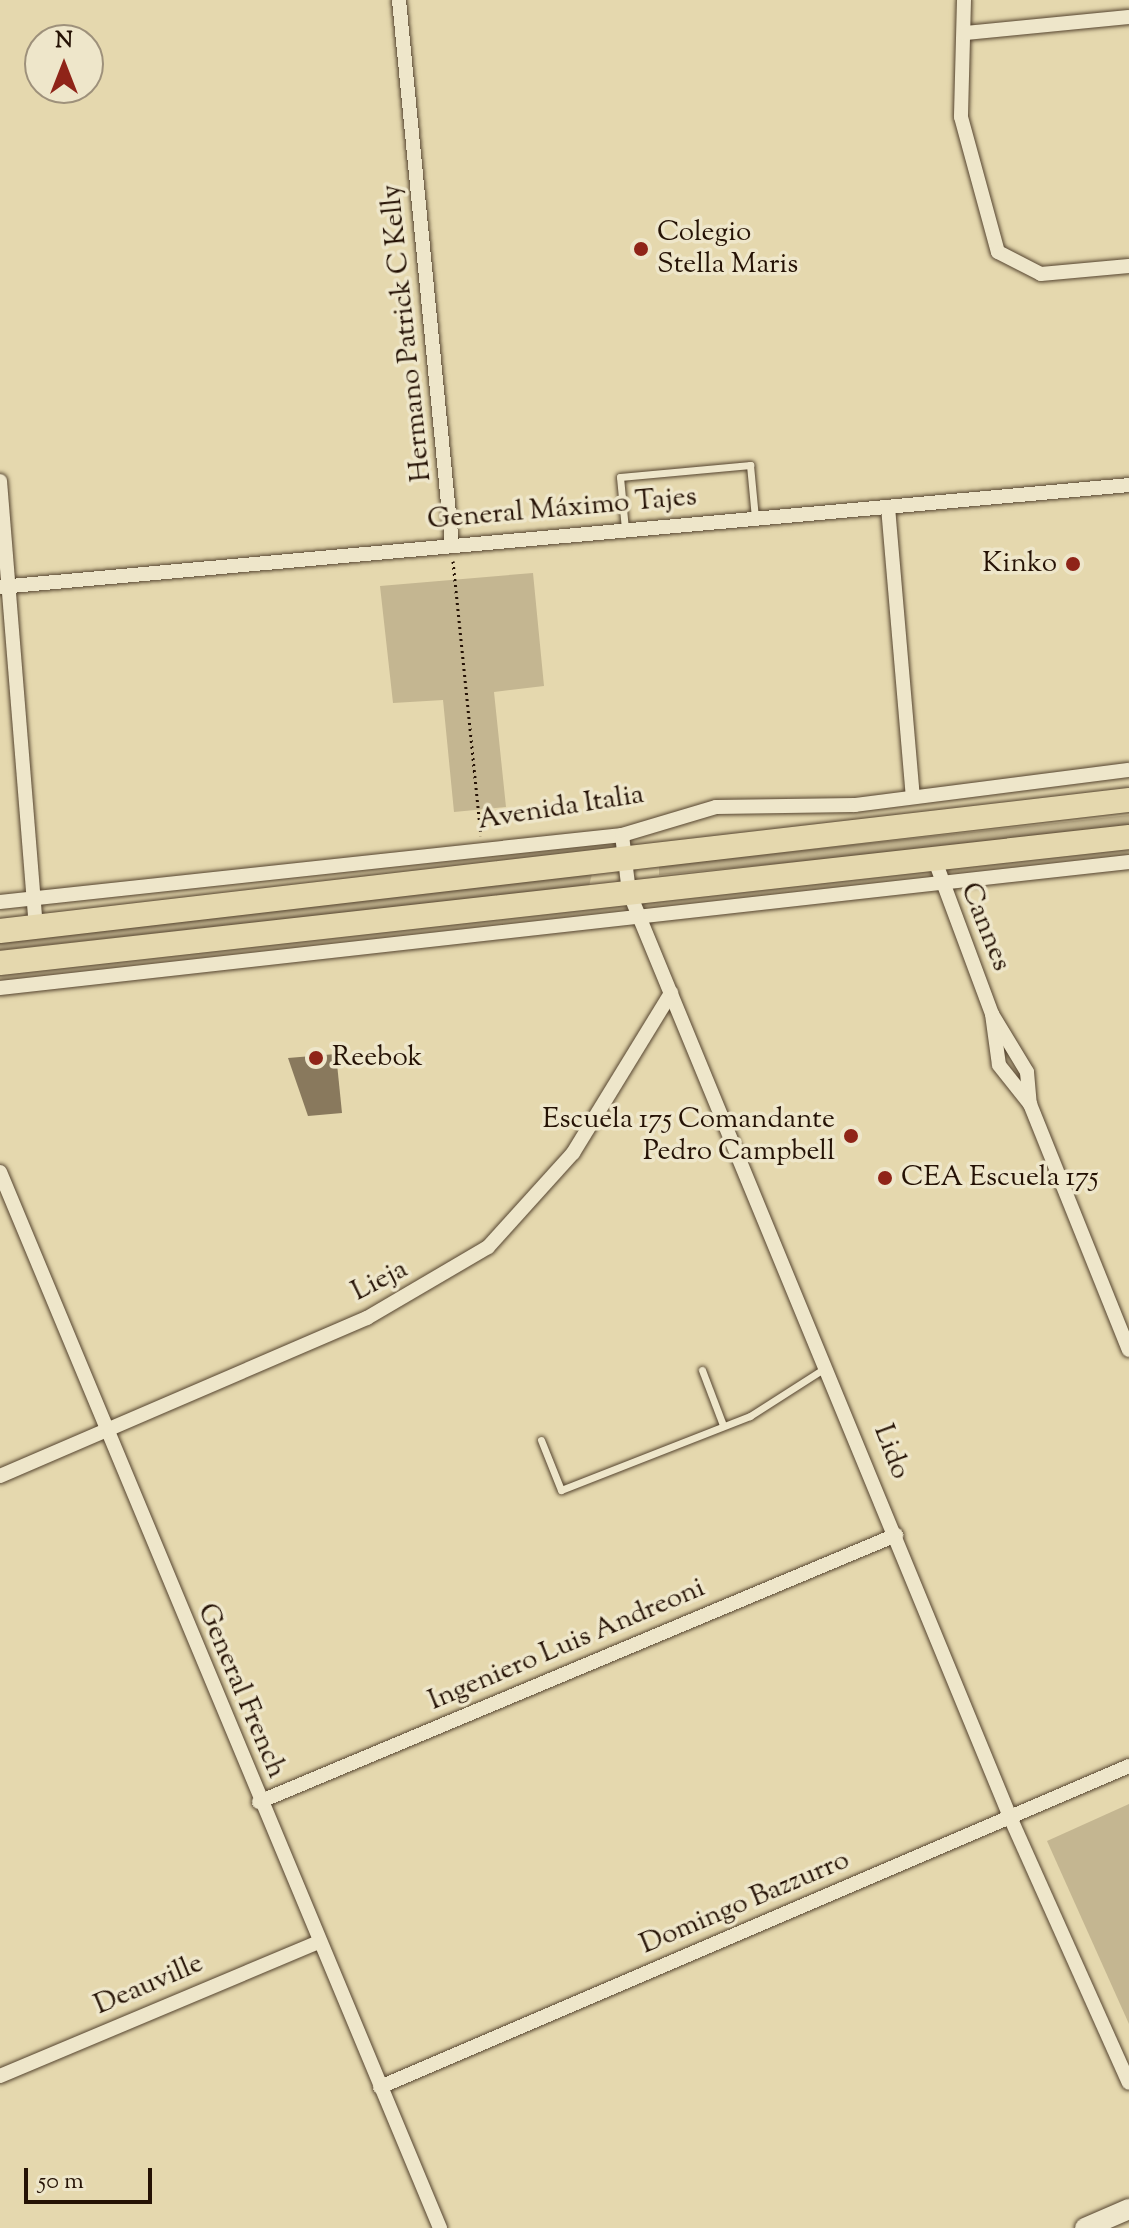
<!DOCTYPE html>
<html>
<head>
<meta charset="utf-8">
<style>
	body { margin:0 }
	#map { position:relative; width:1129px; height:2228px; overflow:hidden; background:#e5d8ae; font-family:"Sorts Mill Goudy",serif }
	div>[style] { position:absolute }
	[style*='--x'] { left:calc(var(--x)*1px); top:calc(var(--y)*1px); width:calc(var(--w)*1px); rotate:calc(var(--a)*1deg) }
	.green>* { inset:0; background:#c4b691 }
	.building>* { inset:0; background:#89795d }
	.path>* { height:3px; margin-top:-1.5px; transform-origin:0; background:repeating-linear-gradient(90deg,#251205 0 2px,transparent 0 6px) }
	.roads { filter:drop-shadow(0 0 2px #55442f) drop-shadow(0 0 2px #55442f) }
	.service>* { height:7px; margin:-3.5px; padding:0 3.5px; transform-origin:3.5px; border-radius:3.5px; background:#eee6ca }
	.minor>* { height:14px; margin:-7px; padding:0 7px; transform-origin:7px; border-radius:7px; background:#eee6ca }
	.secondary>* { height:20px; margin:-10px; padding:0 10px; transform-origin:10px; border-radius:10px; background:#eee6ca }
	.primary>* { height:24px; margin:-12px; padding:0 12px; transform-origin:12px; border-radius:12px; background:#e5d8ae }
	.dots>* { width:22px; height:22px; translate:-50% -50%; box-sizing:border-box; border:4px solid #eee6ca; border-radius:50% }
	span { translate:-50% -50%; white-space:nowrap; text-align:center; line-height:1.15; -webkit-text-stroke:7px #eee6ca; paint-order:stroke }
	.poi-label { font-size:28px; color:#251205 }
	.left { translate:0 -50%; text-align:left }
	.right { translate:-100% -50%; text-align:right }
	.street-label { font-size:28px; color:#251205 }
	.north { position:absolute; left:24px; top:24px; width:80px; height:80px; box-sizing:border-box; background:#eee6ca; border:2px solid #9e917b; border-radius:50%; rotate:0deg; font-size:22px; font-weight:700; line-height:32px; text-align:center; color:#251205 }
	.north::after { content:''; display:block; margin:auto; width:28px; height:36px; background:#8f2418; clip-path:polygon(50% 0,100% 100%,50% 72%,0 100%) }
	.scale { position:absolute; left:24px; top:2168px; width:128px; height:36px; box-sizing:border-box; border:4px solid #251205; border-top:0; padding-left:10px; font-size:24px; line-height:28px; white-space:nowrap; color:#251205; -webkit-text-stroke:6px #eee6ca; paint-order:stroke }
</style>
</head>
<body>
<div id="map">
	<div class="green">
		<i style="clip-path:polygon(533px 573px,544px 686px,494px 692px,506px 807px,454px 812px,443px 700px,393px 703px,380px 586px)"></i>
		<i style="clip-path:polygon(1129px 815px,1129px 830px,659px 875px,659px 866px)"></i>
		<i style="clip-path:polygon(592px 874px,589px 886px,0 950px,0 937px)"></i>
		<i style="clip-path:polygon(1129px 1804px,1129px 2024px,1047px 1841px)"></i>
	</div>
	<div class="building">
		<i style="clip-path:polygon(336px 1054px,342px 1113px,308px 1116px,288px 1058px)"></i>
	</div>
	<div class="path">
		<i style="--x:453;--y:561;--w:276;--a:84.2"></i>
	</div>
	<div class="roads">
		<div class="service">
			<i style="--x:625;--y:529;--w:52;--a:-95.5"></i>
			<i style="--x:620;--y:477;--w:131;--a:-5.3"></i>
			<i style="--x:750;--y:465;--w:53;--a:84.6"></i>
			<i style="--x:702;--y:1370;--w:59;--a:69.1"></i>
			<i style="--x:541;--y:1440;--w:54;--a:68.2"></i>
			<i style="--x:561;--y:1490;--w:203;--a:-21.4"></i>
			<i style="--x:750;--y:1416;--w:89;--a:-32.6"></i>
		</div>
		<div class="minor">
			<i style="--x:399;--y:0;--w:547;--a:84.44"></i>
			<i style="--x:964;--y:0;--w:117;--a:91.5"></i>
			<i style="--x:961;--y:117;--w:140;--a:74.7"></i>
			<i style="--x:998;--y:252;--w:48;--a:27.1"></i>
			<i style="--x:1041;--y:274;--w:88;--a:-5.2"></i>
			<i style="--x:965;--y:33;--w:165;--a:-5.6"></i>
			<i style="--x:0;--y:481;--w:447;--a:85.4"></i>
			<i style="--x:888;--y:507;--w:290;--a:85.1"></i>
			<i style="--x:0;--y:587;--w:1134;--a:-5.16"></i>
			<i style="--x:622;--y:835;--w:57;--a:83"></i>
			<i style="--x:629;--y:892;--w:1000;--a:67.61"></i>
			<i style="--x:1010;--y:1817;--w:291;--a:65.9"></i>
			<i style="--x:934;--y:858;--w:166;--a:69.6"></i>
			<i style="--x:992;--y:1014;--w:68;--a:58.9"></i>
			<i style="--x:1027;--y:1072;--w:32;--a:85"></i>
			<i style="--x:1030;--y:1104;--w:265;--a:68.1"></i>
			<i style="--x:0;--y:902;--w:626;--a:-6.15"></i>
			<i style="--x:622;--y:835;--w:98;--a:-16.6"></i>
			<i style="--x:716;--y:807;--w:139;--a:-0.8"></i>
			<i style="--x:855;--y:805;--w:276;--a:-7.3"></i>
			<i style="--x:0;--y:988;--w:1136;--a:-6.37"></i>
			<i style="--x:992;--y:1014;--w:51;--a:82.2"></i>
			<i style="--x:999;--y:1065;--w:50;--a:51.5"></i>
			<i style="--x:0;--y:1172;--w:1144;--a:67.38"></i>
			<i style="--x:0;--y:1476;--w:400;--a:-23.3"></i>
			<i style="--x:367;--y:1318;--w:140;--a:-30.4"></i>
			<i style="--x:488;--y:1247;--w:127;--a:-47.9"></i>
			<i style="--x:573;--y:1153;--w:188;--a:-58.5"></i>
			<i style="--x:259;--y:1802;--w:691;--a:-22.74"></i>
			<i style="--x:0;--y:2076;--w:346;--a:-22.8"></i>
			<i style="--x:380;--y:2087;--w:815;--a:-23.2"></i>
		</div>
		<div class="secondary">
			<i style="--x:1085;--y:2228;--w:48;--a:-23.4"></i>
		</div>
		<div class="primary">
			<i style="--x:0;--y:931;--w:1137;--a:-6.62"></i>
			<i style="--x:0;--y:963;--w:1136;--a:-6.37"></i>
		</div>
	</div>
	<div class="dots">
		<i style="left:641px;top:249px;background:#8f2418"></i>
		<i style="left:1073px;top:564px;background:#8f2418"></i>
		<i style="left:316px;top:1058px;background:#8f2418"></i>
		<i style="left:851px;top:1136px;background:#8f2418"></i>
		<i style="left:885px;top:1178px;background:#8f2418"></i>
	</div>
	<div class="poi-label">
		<span class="left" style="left:657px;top:249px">Colegio<br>Stella Maris</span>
		<span class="right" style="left:1057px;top:564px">Kinko</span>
		<span class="left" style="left:332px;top:1058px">Reebok</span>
		<span class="right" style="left:835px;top:1136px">Escuela 175 Comandante<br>Pedro Campbell</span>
		<span class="left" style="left:901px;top:1178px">CEA Escuela 175</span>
	</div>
	<div class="street-label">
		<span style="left:407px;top:333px;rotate:-96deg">Hermano Patrick C Kelly</span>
		<span style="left:562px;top:509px;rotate:-5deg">General Máximo Tajes</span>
		<span style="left:561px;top:808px;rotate:-9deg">Avenida Italia</span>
		<span style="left:985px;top:927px;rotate:68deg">Cannes</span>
		<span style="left:380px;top:1281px;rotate:-27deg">Lieja</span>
		<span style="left:891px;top:1452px;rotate:69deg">Lido</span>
		<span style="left:567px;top:1645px;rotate:-23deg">Ingeniero Luis Andreoni</span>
		<span style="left:241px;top:1691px;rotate:67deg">General French</span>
		<span style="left:745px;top:1903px;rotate:-23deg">Domingo Bazzurro</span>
		<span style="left:149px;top:1985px;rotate:-23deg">Deauville</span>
	</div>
	<div class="north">N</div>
	<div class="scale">50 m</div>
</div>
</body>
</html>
